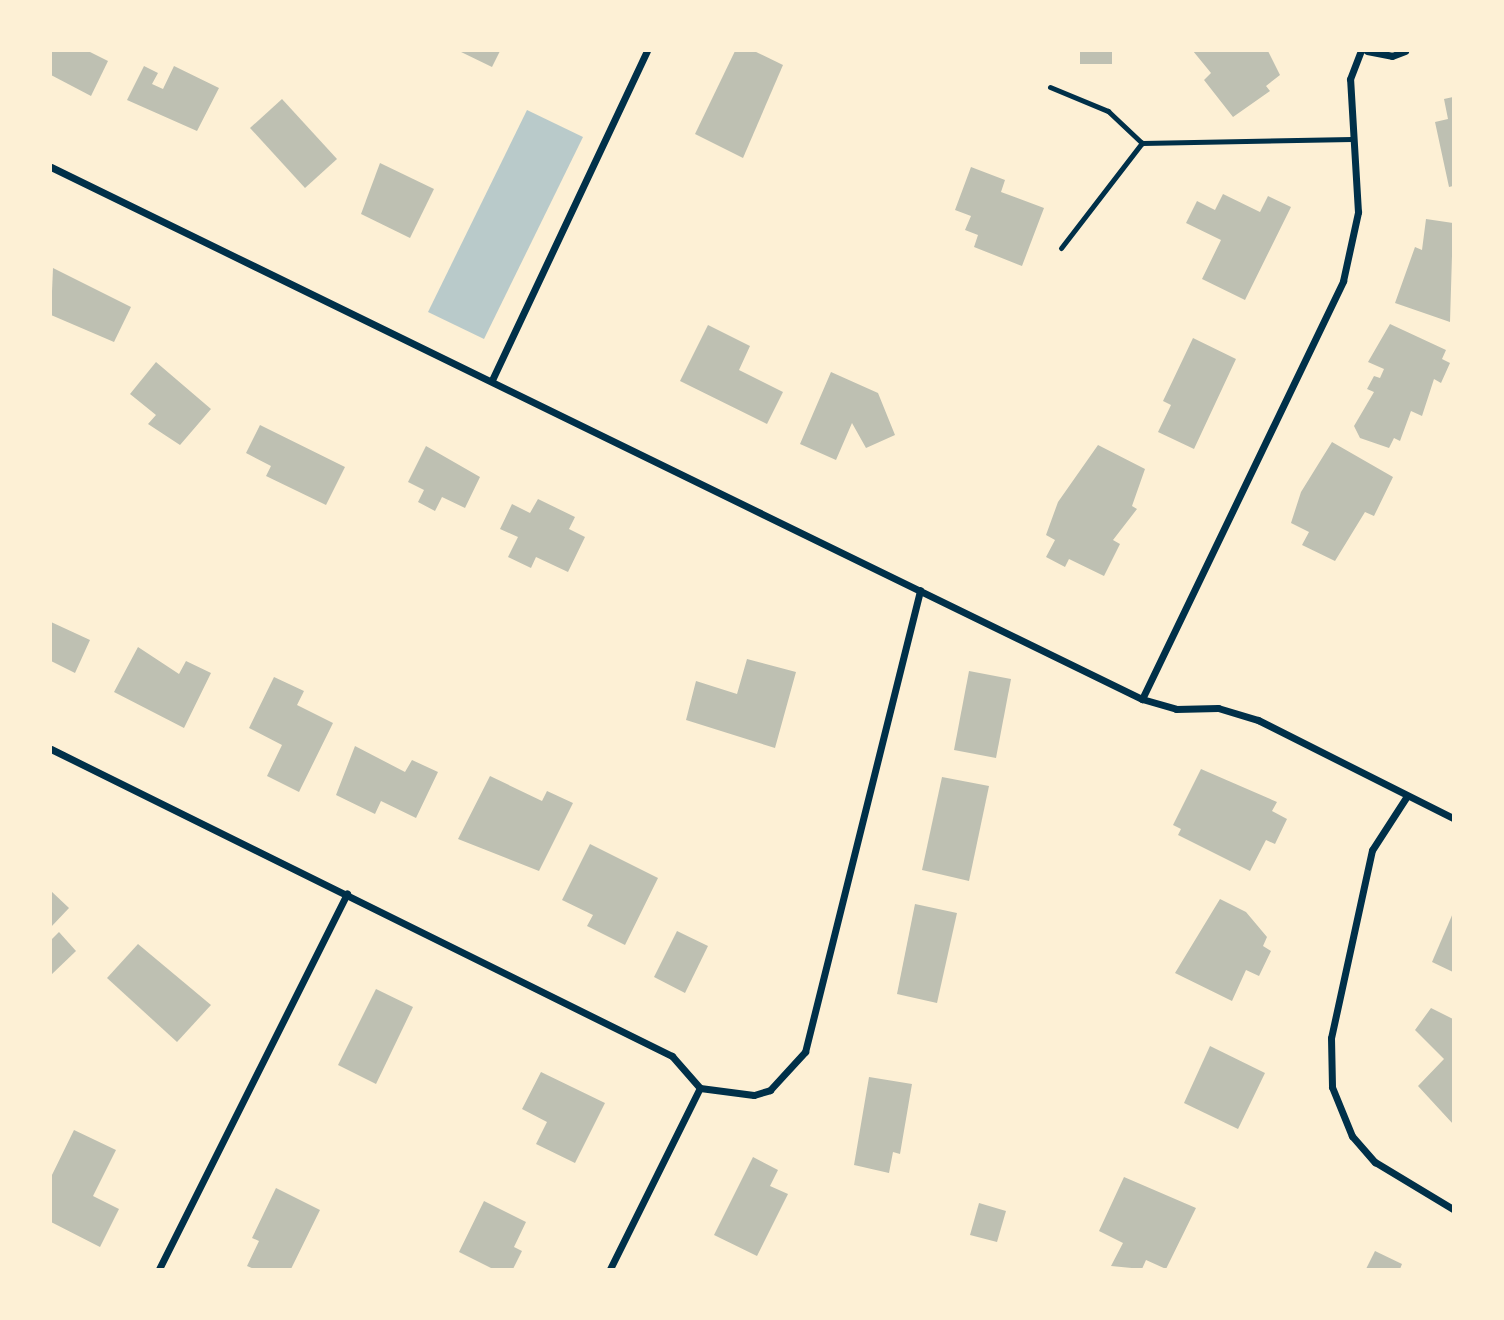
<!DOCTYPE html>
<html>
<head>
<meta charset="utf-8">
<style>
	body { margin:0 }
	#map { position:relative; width:1504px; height:1320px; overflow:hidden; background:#fdf0d5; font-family:Merriweather,serif }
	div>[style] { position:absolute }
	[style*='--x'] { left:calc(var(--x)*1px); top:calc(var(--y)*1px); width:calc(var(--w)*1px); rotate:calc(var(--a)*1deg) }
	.green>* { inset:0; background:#b9caca }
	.building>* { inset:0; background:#bec0b2 }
	.service>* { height:5px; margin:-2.5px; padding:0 2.5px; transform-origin:2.5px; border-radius:2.5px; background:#003049 }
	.minor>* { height:7px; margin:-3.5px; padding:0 3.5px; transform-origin:3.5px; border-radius:3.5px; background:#003049 }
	span { translate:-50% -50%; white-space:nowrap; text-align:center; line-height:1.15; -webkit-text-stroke:6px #fdf0d5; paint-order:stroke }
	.frame { position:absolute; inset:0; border:52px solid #fdf0d5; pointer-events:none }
</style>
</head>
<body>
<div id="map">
	<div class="green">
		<i style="clip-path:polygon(527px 110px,583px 137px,484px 339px,428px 312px)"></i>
	</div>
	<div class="building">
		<i style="clip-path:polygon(51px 51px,88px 51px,108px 61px,91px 96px,51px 75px)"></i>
		<i style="clip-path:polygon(459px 51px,500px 51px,492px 67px)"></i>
		<i style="clip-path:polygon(735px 51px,754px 51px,783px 65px,743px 158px,695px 134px)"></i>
		<i style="clip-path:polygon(1080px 51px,1112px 51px,1112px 64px,1080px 64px)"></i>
		<i style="clip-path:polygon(1193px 51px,1268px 51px,1280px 75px,1266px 86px,1270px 91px,1233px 117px,1204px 80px,1211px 73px)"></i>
		<i style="clip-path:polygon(144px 66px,158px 73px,152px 84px,163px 89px,174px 66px,219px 88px,197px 131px,127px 100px)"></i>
		<i style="clip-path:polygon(1453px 97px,1453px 186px,1449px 187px,1435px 122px,1448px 119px,1444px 99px)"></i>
		<i style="clip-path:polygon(282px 99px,337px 159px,305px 188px,250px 128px)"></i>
		<i style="clip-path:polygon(380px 163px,434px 189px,410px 238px,361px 214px)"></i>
		<i style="clip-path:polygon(971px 167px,1005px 180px,1001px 192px,1044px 208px,1022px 266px,974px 247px,978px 235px,965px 230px,971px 216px,955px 210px)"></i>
		<i style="clip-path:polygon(1223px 194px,1260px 212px,1268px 196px,1291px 207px,1245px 300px,1202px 279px,1221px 240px,1186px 223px,1197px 201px,1215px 210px)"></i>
		<i style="clip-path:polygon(1426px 219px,1453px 223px,1450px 322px,1395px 303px,1415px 247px,1422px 250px)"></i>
		<i style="clip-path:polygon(53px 268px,131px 307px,114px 342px,51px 315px)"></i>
		<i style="clip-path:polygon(1390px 324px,1446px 350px,1442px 359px,1450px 363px,1441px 383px,1434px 379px,1422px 416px,1411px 411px,1400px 441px,1394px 438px,1389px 448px,1360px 438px,1354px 426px,1374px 392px,1367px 389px,1374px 376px,1380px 378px,1384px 369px,1368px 362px)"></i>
		<i style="clip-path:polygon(708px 325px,750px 346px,739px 370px,783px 392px,767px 424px,680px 381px)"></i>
		<i style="clip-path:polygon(1193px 338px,1236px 359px,1194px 449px,1158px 432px,1171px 405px,1163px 401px)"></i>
		<i style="clip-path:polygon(156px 362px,211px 409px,180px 445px,148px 424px,156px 415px,130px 394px)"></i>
		<i style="clip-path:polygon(831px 372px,878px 393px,895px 435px,866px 448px,852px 423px,836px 460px,800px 444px)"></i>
		<i style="clip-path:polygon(260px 425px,345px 467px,326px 505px,266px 476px,271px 466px,246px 453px)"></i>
		<i style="clip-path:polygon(1332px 442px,1393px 477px,1374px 516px,1365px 512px,1335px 561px,1302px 545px,1309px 532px,1291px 523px,1301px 492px)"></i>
		<i style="clip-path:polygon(1098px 445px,1145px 469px,1132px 506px,1137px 509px,1113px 540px,1120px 544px,1104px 576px,1069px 559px,1065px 567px,1046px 557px,1055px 540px,1046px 535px,1058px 502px)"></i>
		<i style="clip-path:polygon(426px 446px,480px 477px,465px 508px,442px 497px,435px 511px,418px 502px,424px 490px,408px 482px)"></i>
		<i style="clip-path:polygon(538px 499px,575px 517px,569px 529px,585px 537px,568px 572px,536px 557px,531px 568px,508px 557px,518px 537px,500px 529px,512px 504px,530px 513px)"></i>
		<i style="clip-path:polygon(51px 622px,90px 640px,75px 673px,51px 661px)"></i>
		<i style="clip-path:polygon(138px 647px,179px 674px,186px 661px,211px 673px,184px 728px,114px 692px)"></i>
		<i style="clip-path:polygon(747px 659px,796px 672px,775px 748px,686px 720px,696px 681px,737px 694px)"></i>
		<i style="clip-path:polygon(969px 671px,1011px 679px,996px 758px,954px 750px)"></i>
		<i style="clip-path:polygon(274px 677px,304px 691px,297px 705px,333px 723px,299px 792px,267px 776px,282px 745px,249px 728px)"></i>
		<i style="clip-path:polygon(355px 746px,405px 772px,412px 760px,438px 772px,416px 818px,381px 801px,375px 814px,336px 795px)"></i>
		<i style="clip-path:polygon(1201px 769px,1277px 802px,1272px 811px,1287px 819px,1275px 844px,1266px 840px,1250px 871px,1178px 835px,1181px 829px,1173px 825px)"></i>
		<i style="clip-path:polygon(490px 776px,542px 801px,547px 791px,573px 803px,539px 871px,458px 839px)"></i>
		<i style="clip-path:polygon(942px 777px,989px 786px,969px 881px,922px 870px)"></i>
		<i style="clip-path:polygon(590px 844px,658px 878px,625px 945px,587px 926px,593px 915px,562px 900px)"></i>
		<i style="clip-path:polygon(51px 891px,69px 908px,51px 927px)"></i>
		<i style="clip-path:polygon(1220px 899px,1246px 912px,1267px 937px,1263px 946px,1271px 951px,1259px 976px,1246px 970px,1232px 1001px,1175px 973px)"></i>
		<i style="clip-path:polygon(915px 904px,957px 913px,937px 1003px,897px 994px)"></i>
		<i style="clip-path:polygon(1453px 913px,1453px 972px,1432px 962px)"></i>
		<i style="clip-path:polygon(677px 931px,708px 946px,685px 993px,654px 977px)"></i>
		<i style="clip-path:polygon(59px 932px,76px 951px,51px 975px,51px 940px)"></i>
		<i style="clip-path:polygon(138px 944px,211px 1005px,177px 1042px,107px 978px)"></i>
		<i style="clip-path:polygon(376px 989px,413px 1007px,376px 1084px,338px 1065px)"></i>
		<i style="clip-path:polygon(1431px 1008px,1453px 1019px,1453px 1124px,1418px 1086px,1444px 1059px,1415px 1030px)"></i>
		<i style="clip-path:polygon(1210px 1046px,1265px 1073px,1238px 1129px,1184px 1103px)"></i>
		<i style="clip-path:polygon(541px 1072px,605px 1103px,575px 1163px,536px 1144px,547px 1122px,522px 1109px)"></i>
		<i style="clip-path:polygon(869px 1077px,912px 1084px,900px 1154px,893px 1152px,889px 1173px,854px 1165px)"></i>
		<i style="clip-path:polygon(74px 1130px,116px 1150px,93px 1196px,119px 1209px,100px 1247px,51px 1222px,51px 1177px)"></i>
		<i style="clip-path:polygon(753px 1157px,778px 1170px,770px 1186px,788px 1194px,757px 1256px,714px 1235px)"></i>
		<i style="clip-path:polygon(1124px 1177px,1196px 1208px,1166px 1269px,1146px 1260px,1142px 1269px,1111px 1266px,1123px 1243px,1099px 1231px)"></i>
		<i style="clip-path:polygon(276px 1188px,320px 1210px,291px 1269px,254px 1269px,247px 1266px,259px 1241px,252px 1238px)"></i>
		<i style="clip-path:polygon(484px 1201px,526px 1222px,514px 1247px,522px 1251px,513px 1269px,493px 1269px,459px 1252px)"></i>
		<i style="clip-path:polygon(979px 1203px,1006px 1211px,997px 1242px,970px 1235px)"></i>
		<i style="clip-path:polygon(1375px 1251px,1402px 1264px,1400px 1269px,1366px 1269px)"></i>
	</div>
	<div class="service">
		<i style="--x:1050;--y:87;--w:63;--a:22.5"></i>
		<i style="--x:1108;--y:111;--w:47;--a:43.3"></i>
		<i style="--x:1061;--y:248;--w:133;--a:-52.4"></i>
		<i style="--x:1142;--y:143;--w:210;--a:-1.1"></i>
	</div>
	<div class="minor">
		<i style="--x:1367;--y:51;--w:25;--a:11"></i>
		<i style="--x:1392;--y:56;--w:14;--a:-21"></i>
		<i style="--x:51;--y:167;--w:1214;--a:26"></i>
		<i style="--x:1142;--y:699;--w:35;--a:16"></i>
		<i style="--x:1176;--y:709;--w:42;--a:-1.4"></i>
		<i style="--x:1218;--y:708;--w:42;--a:16.7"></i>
		<i style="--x:1258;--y:720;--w:218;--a:26.7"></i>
		<i style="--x:492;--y:380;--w:364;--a:-64.8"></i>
		<i style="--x:1142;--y:699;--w:464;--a:-64.3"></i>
		<i style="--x:1343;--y:281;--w:71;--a:-77.7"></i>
		<i style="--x:1358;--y:212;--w:133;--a:-93.4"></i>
		<i style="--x:1350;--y:79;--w:30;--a:-69"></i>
		<i style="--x:51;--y:749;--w:693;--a:26.31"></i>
		<i style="--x:672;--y:1056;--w:43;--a:48.8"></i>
		<i style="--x:1407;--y:796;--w:64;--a:122.9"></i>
		<i style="--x:1372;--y:850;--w:192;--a:102.3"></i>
		<i style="--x:1331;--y:1038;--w:49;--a:88.8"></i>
		<i style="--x:1332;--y:1087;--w:53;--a:67.8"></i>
		<i style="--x:1352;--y:1136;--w:35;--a:49"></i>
		<i style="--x:1375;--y:1162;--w:91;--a:31.1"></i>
		<i style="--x:700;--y:1088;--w:54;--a:7.4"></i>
		<i style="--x:754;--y:1095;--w:17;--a:-17"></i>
		<i style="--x:770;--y:1090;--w:52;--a:-47.4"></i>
		<i style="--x:805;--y:1052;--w:476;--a:-76"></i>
		<i style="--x:159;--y:1269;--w:420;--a:-63.4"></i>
		<i style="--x:610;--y:1269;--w:202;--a:-63.6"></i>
	</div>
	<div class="frame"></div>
</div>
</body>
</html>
